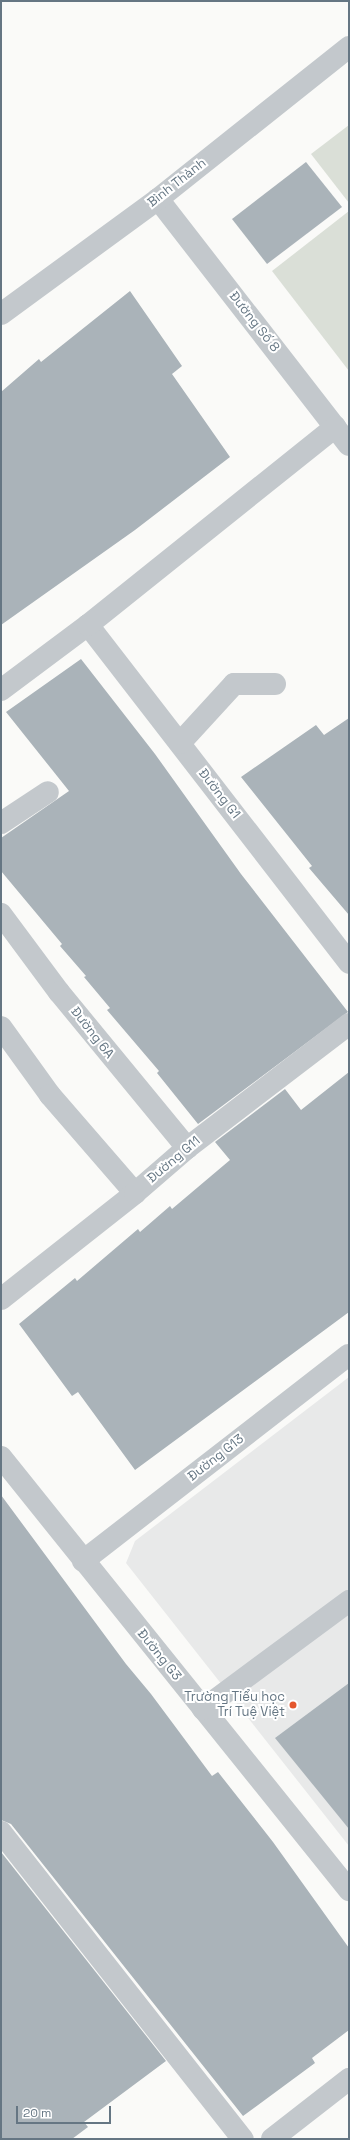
<!DOCTYPE html>
<html>
<head>
<meta charset="utf-8">
<style>
	body { margin:0 }
	#map { position:relative; width:350px; height:2140px; overflow:hidden; background:#fafaf8; font-family:"Space Grotesk",sans-serif }
	div>[style] { position:absolute }
	[style*='--x'] { left:calc(var(--x)*1px); top:calc(var(--y)*1px); width:calc(var(--w)*1px); rotate:calc(var(--a)*1deg) }
	.built>* { inset:0; background:#e8e9e9 }
	.green>* { inset:0; background:#dadfd7 }
	.building>* { inset:0; background:#aab3b9 }
	.minor>* { height:22px; margin:-11px; padding:0 11px; transform-origin:11px; border-radius:11px; background:#c3c8cc }
	.dots>* { width:11px; height:11px; translate:-50% -50%; box-sizing:border-box; border:2px solid #fff; border-radius:50% }
	span { translate:-50% -50%; white-space:nowrap; text-align:center; line-height:1.15; -webkit-text-stroke:4px #fff; paint-order:stroke }
	.street-label { font-size:13px; color:#657683 }
	.poi-label { font-size:13px; color:#657683 }
	.right { translate:-100% -50%; text-align:right }
	.frame { position:absolute; inset:0; border:2px solid #657683; pointer-events:none }
	.scale { position:absolute; left:16px; top:2106px; width:95px; height:18px; box-sizing:border-box; border:2px solid #657683; border-top:0; padding-left:5px; font-size:12px; line-height:14px; white-space:nowrap; color:#657683; -webkit-text-stroke:3px #fff; paint-order:stroke }
</style>
</head>
<body>
<div id="map">
	<div class="built">
		<i style="clip-path:polygon(349px 1377px,349px 1846px,126px 1563px,135px 1541px)"></i>
	</div>
	<div class="green">
		<i style="clip-path:polygon(349px 125px,349px 203px,311px 154px)"></i>
		<i style="clip-path:polygon(349px 211px,349px 371px,272px 271px)"></i>
	</div>
	<div class="building">
		<i style="clip-path:polygon(306px 162px,342px 207px,267px 264px,232px 219px)"></i>
		<i style="clip-path:polygon(130px 291px,182px 366px,172px 374px,230px 457px,135px 530px,1px 625px,1px 392px,39px 359px,41px 362px)"></i>
		<i style="clip-path:polygon(81px 659px,155px 754px,241px 874px,348px 1012px,198px 1124px,157px 1073px,159px 1071px,107px 1010px,110px 1008px,84px 977px,86px 976px,60px 946px,62px 944px,1px 871px,1px 838px,69px 791px,6px 712px)"></i>
		<i style="clip-path:polygon(349px 718px,349px 915px,309px 868px,312px 866px,241px 777px,316px 725px,324px 735px)"></i>
		<i style="clip-path:polygon(349px 1072px,349px 1312px,135px 1470px,78px 1392px,72px 1396px,19px 1324px,75px 1278px,77px 1281px,138px 1229px,140px 1232px,170px 1206px,172px 1209px,230px 1160px,215px 1142px,285px 1089px,301px 1110px)"></i>
		<i style="clip-path:polygon(1px 1495px,126px 1664px,151px 1694px,212px 1776px,218px 1772px,273px 1842px,349px 1948px,349px 2030px,312px 2058px,315px 2063px,243px 2116px,11px 1824px,1px 1820px)"></i>
		<i style="clip-path:polygon(349px 1683px,349px 1829px,275px 1738px)"></i>
		<i style="clip-path:polygon(1px 1852px,166px 2061px,84px 2122px,88px 2127px,72px 2139px,1px 2139px)"></i>
	</div>
	<div class="minor">
		<i style="--x:158;--y:199;--w:311;--a:52.2"></i>
		<i style="--x:1;--y:314;--w:195;--a:-36.2"></i>
		<i style="--x:158;--y:199;--w:244;--a:-38.5"></i>
		<i style="--x:88;--y:625;--w:427;--a:52.3"></i>
		<i style="--x:1;--y:690;--w:109;--a:-36.8"></i>
		<i style="--x:88;--y:625;--w:317;--a:-38.7"></i>
		<i style="--x:180;--y:743;--w:80;--a:-47.5"></i>
		<i style="--x:234;--y:684;--w:41;--a:0"></i>
		<i style="--x:1;--y:823;--w:56;--a:-33.4"></i>
		<i style="--x:1;--y:914;--w:97;--a:53.4"></i>
		<i style="--x:59;--y:992;--w:202;--a:50.6"></i>
		<i style="--x:1;--y:1027;--w:84;--a:54.2"></i>
		<i style="--x:50;--y:1095;--w:130;--a:49.1"></i>
		<i style="--x:1;--y:1299;--w:171;--a:-38.3"></i>
		<i style="--x:135;--y:1193;--w:69;--a:-40.9"></i>
		<i style="--x:187;--y:1148;--w:204;--a:-37.4"></i>
		<i style="--x:1;--y:1457;--w:556;--a:51.21"></i>
		<i style="--x:83;--y:1561;--w:336;--a:-37.8"></i>
		<i style="--x:203;--y:1709;--w:182;--a:-36.5"></i>
		<i style="--x:1;--y:1832;--w:391;--a:51.8"></i>
		<i style="--x:272;--y:2139;--w:98;--a:-37.9"></i>
	</div>
	<div class="dots">
		<i style="left:293px;top:1705px;background:#e4572e"></i>
	</div>
	<div class="street-label">
		<span style="left:177px;top:183px;rotate:-38deg">Bình Thành</span>
		<span style="left:254px;top:322px;rotate:52deg">Đường Số 8</span>
		<span style="left:219px;top:794px;rotate:52deg">Đường G1</span>
		<span style="left:92px;top:1033px;rotate:52deg">Đường 6A</span>
		<span style="left:174px;top:1160px;rotate:-40deg">Đường G11</span>
		<span style="left:216px;top:1458px;rotate:-38deg">Đường G13</span>
		<span style="left:159px;top:1655px;rotate:51deg">Đường G3</span>
	</div>
	<div class="poi-label">
		<span class="right" style="left:285px;top:1705px">Trường Tiểu học<br>Trí Tuệ Việt</span>
	</div>
	<div class="frame"></div>
	<div class="scale">20 m</div>
</div>
</body>
</html>
